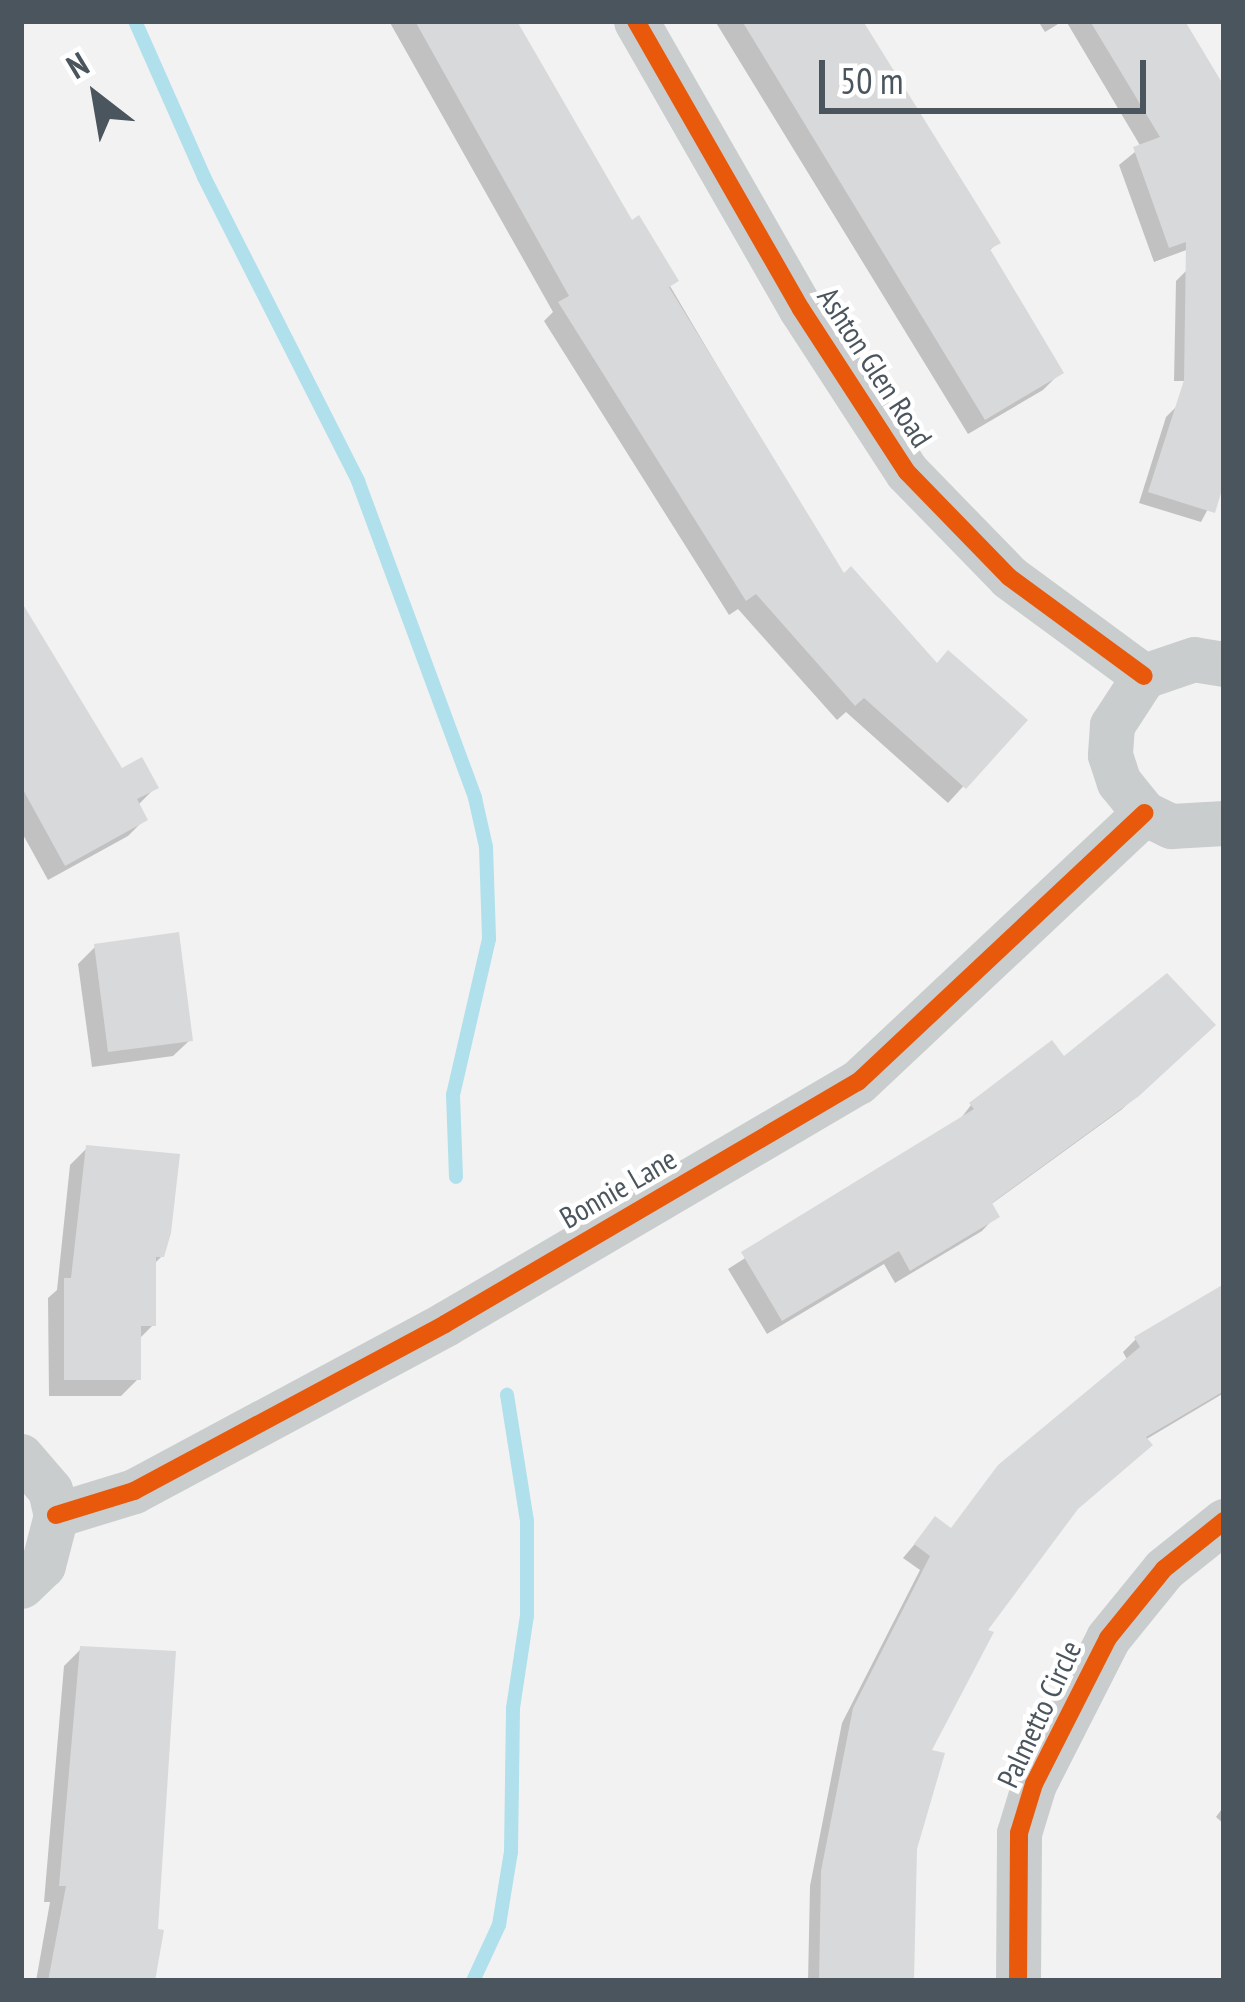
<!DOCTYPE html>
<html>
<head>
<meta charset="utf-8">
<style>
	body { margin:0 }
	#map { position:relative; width:1245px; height:2002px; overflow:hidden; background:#f2f2f2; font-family:"PT Sans Narrow",sans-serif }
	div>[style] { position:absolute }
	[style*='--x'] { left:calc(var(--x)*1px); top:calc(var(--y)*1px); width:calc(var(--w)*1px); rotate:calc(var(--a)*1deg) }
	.shadow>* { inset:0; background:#0003 }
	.stream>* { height:14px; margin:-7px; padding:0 7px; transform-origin:7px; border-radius:7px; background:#b0e0eb }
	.building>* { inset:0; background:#d8d9da }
	.street>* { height:45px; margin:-22.5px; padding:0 22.5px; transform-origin:22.5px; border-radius:22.5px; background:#cacdce }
	.cycleway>* { height:18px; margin:-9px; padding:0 9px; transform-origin:9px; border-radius:9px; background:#e8590c }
	span { translate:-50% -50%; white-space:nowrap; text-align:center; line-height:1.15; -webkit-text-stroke:9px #fff; paint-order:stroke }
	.street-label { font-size:30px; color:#4a555e }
	.frame { position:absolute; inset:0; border:24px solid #4a555e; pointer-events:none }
	.north { position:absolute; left:36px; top:36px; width:120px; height:120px; -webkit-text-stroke:9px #fff; paint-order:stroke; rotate:329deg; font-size:33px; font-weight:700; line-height:48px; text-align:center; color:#4a555e }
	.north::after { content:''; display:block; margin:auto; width:42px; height:54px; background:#4a555e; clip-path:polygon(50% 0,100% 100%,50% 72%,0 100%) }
	.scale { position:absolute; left:819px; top:60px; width:327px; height:54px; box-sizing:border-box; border:6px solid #4a555e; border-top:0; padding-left:15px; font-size:36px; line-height:42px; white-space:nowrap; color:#4a555e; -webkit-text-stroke:9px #fff; paint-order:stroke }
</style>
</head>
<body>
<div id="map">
	<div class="shadow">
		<i style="clip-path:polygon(389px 21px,513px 21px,843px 578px,936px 666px,1024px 720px,948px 803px,846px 712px,837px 720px,738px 609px,729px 615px,544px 321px,553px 312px)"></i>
		<i style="clip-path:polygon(715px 21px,862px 21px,998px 242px,988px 252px,1060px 373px,1043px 390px,968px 434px)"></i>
		<i style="clip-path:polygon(1038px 21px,1063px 21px,1045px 32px)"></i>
		<i style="clip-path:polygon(1066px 21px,1181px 21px,1224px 92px,1224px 236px,1154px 262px,1119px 165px,1141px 147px)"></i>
		<i style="clip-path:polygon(1187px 270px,1224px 271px,1224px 381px,1174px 381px,1176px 281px)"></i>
		<i style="clip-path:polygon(1177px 406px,1224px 421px,1224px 479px,1201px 522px,1139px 503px,1166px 417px)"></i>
		<i style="clip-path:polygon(21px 605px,121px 772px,155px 788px,137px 806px,145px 819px,128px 836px,48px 880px,21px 831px)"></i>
		<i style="clip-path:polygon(95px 947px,190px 1040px,173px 1056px,92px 1067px,78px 964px)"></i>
		<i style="clip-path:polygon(1197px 1040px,1121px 1110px,990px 1205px,996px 1216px,982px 1231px,895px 1283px,884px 1264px,767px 1334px,728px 1269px,958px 1122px,971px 1105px,1063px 1060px)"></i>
		<i style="clip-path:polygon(87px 1148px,162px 1256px,153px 1265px,153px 1325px,138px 1340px,138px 1379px,121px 1396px,49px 1396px,48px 1298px,57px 1290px,70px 1165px)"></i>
		<i style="clip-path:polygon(1224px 1288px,1224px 1393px,1145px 1440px,1071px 1513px,983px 1631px,928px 1753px,914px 1849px,911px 1981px,808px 1981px,810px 1886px,842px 1723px,920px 1570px,903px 1558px,935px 1520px,950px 1530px,1128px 1361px,1123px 1352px,1136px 1339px)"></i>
		<i style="clip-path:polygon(81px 1649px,152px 1981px,36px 1981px,50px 1902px,44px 1902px,64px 1666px)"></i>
		<i style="clip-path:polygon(1224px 1806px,1224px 1824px,1216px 1817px)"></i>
	</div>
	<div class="stream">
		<i style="--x:135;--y:21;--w:171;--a:66.1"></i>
		<i style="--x:204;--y:177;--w:341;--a:63.1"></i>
		<i style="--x:358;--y:481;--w:338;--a:69.7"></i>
		<i style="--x:475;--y:798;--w:50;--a:77.3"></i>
		<i style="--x:486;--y:847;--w:92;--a:88.1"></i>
		<i style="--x:489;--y:939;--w:160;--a:103"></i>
		<i style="--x:453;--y:1095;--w:82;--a:87.9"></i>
		<i style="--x:473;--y:1981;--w:62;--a:-65.1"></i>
		<i style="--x:499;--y:1925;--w:74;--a:-80.7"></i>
		<i style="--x:511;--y:1852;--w:144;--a:-89.2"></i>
		<i style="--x:513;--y:1708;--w:94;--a:-81.4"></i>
		<i style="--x:527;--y:1615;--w:94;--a:-90"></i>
		<i style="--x:527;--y:1521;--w:128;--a:-99"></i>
	</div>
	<div class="building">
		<i style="clip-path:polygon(415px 21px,517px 21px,632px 220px,639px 215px,679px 281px,669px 287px,844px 573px,851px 566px,937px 663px,948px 650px,1028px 720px,966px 789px,864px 698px,855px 706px,756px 594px,746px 601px,558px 302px,569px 296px)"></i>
		<i style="clip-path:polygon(742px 21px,863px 21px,1001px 243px,990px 249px,1064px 373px,985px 420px)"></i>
		<i style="clip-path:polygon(1090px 21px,1185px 21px,1224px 86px,1224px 483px,1215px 513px,1148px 492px,1184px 380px,1186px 242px,1169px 248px,1133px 147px,1160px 137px)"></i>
		<i style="clip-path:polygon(21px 601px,122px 768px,142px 757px,159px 788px,137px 799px,148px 820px,65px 866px,21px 786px)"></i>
		<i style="clip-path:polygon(179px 932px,193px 1041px,108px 1052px,94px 944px)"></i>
		<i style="clip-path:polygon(1167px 973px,1216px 1025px,1139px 1096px,992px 1203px,1000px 1217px,910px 1271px,899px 1251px,782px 1321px,741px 1252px,974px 1109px,969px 1103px,1052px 1040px,1064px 1056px)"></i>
		<i style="clip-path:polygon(86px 1145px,180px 1154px,171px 1233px,164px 1257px,156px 1257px,156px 1326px,141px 1326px,141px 1380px,64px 1380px,64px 1278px,71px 1278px)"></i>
		<i style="clip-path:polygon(1224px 1284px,1224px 1391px,1146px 1437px,1153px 1445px,1078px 1509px,988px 1630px,994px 1632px,932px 1750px,945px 1753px,917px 1849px,914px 1981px,819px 1981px,821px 1871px,853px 1708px,930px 1556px,914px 1544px,935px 1516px,951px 1528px,998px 1465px,1140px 1347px,1134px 1337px)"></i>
		<i style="clip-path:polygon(80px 1646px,176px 1651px,158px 1929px,164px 1930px,155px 1981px,48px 1981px,66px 1886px,59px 1886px)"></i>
	</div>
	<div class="street">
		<i style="--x:636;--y:21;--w:332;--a:60.2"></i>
		<i style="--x:801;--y:309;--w:194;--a:57"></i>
		<i style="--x:907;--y:472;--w:146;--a:45.8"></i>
		<i style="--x:1009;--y:577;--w:167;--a:36.3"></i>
		<i style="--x:1224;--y:664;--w:30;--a:-171"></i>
		<i style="--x:1194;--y:659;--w:53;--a:161.2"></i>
		<i style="--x:1144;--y:676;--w:59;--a:123.1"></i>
		<i style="--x:1112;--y:725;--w:30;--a:94"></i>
		<i style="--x:1110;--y:755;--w:28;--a:72"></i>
		<i style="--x:1119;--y:782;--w:40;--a:51"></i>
		<i style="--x:1144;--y:813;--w:30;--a:26"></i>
		<i style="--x:1171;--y:826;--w:53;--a:-3.2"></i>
		<i style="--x:21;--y:1456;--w:45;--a:49.5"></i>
		<i style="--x:50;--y:1490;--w:26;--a:77"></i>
		<i style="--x:56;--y:1515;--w:52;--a:104.6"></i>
		<i style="--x:43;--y:1565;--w:30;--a:136"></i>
		<i style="--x:56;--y:1515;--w:82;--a:-17.1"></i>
		<i style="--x:134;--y:1491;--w:353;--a:-28.2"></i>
		<i style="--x:445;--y:1324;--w:479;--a:-30.4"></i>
		<i style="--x:858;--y:1082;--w:393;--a:-43.2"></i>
		<i style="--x:1018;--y:1981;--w:148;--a:-89.6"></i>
		<i style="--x:1019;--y:1833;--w:51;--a:-73"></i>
		<i style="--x:1034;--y:1784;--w:164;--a:-63.1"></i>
		<i style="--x:1108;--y:1638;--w:89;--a:-50.9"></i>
		<i style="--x:1164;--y:1569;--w:77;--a:-38.7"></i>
	</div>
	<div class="cycleway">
		<i style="--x:636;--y:21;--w:332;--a:60.2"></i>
		<i style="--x:801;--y:309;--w:194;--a:57"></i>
		<i style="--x:907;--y:472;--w:146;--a:45.8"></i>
		<i style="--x:1009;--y:577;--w:167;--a:36.3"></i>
		<i style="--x:56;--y:1515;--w:82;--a:-17.1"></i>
		<i style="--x:134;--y:1491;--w:353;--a:-28.2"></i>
		<i style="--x:445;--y:1324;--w:479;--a:-30.4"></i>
		<i style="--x:858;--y:1082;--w:393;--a:-43.2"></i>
		<i style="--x:1018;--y:1981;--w:148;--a:-89.6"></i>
		<i style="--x:1019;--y:1833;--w:51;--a:-73"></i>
		<i style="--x:1034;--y:1784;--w:164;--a:-63.1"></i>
		<i style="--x:1108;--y:1638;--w:89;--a:-50.9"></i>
		<i style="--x:1164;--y:1569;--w:77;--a:-38.7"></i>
	</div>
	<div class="street-label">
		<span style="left:875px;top:367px;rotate:57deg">Ashton Glen Road</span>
		<span style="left:618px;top:1188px;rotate:-30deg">Bonnie Lane</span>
		<span style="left:1039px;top:1714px;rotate:-65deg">Palmetto Circle</span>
	</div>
	<div class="frame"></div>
	<div class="north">N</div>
	<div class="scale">50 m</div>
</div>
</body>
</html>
